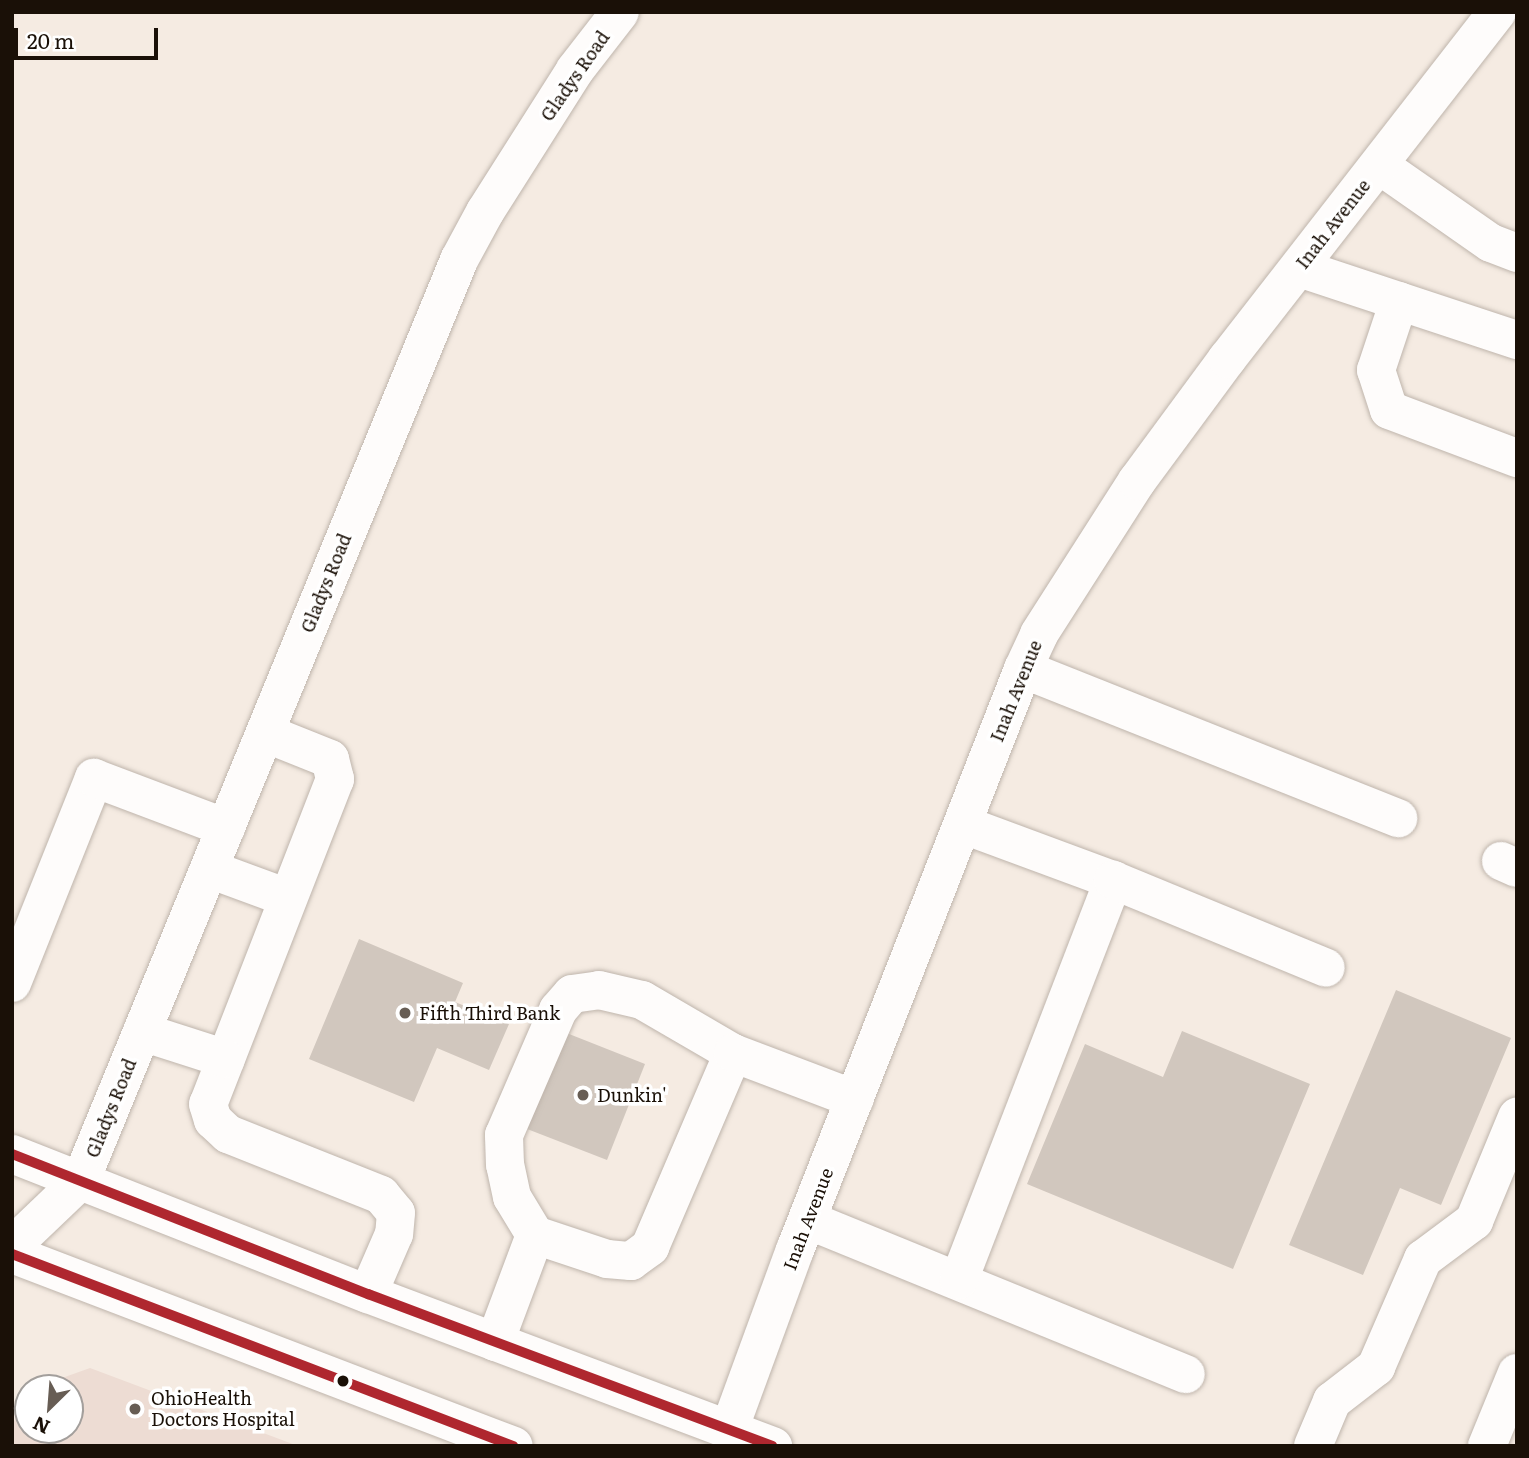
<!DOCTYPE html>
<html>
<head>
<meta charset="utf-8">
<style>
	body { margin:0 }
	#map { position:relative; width:1529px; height:1458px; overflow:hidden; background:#f5ebe2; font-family:Literata,serif }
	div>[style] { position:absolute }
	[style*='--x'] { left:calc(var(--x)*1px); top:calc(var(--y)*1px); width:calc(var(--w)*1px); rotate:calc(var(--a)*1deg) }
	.medical>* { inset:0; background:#eddcd3 }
	.building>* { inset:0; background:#d1c7be }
	.roads { filter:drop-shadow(0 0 2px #bfb5ac) drop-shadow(0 0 2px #bfb5ac) }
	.minor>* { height:38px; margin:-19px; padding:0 19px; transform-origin:19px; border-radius:19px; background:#fefcfb }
	.major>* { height:38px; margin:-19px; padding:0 19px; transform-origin:19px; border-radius:19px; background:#fefcfb }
	.bus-1>* { height:10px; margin:-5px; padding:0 5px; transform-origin:5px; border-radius:5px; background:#af272f }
	.dots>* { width:19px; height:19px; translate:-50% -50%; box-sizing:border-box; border:4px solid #fff; border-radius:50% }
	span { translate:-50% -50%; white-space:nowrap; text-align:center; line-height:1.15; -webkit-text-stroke:7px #fff; paint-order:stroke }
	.street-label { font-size:18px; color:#1a1007 }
	.poi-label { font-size:18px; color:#1a1007 }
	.left { translate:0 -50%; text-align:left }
	.frame { position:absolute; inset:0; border:14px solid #1a1007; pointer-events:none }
	.north { position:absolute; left:14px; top:1374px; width:70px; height:70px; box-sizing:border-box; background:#fff; border:2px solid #a39f9c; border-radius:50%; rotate:205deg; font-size:19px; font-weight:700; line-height:28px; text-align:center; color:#1a1007 }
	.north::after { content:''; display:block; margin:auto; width:24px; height:32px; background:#675d54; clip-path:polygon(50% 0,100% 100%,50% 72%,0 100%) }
	.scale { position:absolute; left:14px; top:28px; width:144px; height:32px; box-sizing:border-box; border:4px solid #1a1007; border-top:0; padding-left:9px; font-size:21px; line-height:24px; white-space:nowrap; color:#1a1007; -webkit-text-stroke:5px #fff; paint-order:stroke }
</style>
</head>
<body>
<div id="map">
	<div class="medical">
		<i style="clip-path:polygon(90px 1368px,298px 1446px,12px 1446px,12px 1426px,28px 1390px,28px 1430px,70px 1430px,70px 1388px,34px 1388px)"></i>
	</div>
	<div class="building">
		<i style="clip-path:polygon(359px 939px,463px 983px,455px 1002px,509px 1024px,489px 1070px,437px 1048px,414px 1102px,309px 1059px)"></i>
		<i style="clip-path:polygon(1396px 990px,1511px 1038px,1441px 1205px,1400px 1188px,1363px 1275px,1289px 1245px)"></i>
		<i style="clip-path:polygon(559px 1030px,645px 1064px,607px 1160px,522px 1127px)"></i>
		<i style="clip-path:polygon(1182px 1031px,1310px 1084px,1233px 1269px,1027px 1184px,1085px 1044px,1163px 1077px)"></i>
	</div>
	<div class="roads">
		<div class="minor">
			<i style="--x:1379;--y:165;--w:136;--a:34.9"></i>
			<i style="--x:1491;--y:243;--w:28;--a:21"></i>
			<i style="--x:1299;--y:268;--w:230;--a:18.3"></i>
			<i style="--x:1399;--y:301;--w:73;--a:108.4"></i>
			<i style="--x:1376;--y:370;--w:42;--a:72"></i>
			<i style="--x:1389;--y:410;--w:137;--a:20.6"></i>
			<i style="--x:1023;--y:669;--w:404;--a:21.7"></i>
			<i style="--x:265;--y:733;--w:70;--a:21.8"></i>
			<i style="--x:330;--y:759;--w:21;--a:76"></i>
			<i style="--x:335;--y:779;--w:349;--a:111.3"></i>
			<i style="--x:208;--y:1104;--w:17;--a:73"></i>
			<i style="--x:213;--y:1120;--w:21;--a:43"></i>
			<i style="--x:228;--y:1134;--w:165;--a:21.7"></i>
			<i style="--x:381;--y:1195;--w:23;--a:50"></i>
			<i style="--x:396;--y:1213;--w:21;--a:95"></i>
			<i style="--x:394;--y:1234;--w:65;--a:113.4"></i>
			<i style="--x:964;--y:825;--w:159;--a:20.3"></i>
			<i style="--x:1501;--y:861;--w:17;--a:24"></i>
			<i style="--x:209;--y:869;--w:84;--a:20.2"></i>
			<i style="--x:12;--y:983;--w:221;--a:-68.2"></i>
			<i style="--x:94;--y:778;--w:141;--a:20.7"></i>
			<i style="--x:142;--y:1032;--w:88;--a:17.8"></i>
			<i style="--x:808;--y:1220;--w:408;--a:22.2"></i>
			<i style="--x:535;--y:1235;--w:44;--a:-121.2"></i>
			<i style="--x:512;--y:1197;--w:33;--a:-102"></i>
			<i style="--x:505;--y:1165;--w:30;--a:-92"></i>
			<i style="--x:504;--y:1135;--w:136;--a:-66.6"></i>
			<i style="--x:558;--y:1010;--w:21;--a:-49"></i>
			<i style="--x:572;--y:994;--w:27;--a:-8"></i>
			<i style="--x:599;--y:990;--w:44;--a:13.1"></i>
			<i style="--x:642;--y:1000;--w:105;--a:30.2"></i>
			<i style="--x:12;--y:1246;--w:95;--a:-43.7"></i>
			<i style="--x:81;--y:1180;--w:995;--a:-67.66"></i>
			<i style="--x:459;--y:260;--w:55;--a:-61.6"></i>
			<i style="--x:485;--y:212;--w:168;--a:-57.6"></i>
			<i style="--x:575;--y:70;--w:73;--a:-52.2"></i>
			<i style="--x:959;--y:1280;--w:429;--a:-68.9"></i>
			<i style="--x:1113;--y:880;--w:230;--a:22.4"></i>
			<i style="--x:495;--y:1342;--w:114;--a:-69.5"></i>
			<i style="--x:535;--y:1235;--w:76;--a:18.4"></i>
			<i style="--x:607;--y:1259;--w:24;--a:5"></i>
			<i style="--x:631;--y:1261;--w:24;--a:-36"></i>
			<i style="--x:650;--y:1247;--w:211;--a:-66.8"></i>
			<i style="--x:733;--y:1053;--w:130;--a:20.7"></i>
			<i style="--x:729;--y:1430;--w:192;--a:-69.9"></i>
			<i style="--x:795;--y:1250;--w:624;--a:-68.57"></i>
			<i style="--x:1023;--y:669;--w:38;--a:-65"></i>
			<i style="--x:1039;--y:634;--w:182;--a:-57.4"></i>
			<i style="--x:1137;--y:481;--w:152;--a:-53.6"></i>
			<i style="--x:1227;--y:359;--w:440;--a:-52.1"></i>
			<i style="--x:1313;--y:1446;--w:49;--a:-67.1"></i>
			<i style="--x:1332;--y:1401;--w:56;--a:-37.7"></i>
			<i style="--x:1376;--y:1367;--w:118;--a:-66.5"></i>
			<i style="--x:1423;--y:1259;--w:64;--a:-36.7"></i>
			<i style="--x:1474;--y:1221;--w:113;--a:-67.5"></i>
			<i style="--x:1487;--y:1446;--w:79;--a:-67.7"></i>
		</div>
		<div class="major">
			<i style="--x:12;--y:1154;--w:383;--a:21.5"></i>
			<i style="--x:368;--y:1294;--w:433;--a:20.6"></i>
			<i style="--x:12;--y:1254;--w:537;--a:20.93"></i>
		</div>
	</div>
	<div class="bus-1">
		<i style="--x:12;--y:1154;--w:383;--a:21.5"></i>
		<i style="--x:368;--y:1294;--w:432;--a:20.6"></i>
		<i style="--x:12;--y:1254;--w:537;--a:20.97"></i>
	</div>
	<div class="dots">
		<i style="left:405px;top:1013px;background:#675d54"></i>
		<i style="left:583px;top:1095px;background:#675d54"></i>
		<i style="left:343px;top:1381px;background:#1a1007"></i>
		<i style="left:135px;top:1409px;background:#675d54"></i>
	</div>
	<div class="street-label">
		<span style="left:575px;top:76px;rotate:-55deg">Gladys Road</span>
		<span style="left:1333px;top:224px;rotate:-52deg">Inah Avenue</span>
		<span style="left:326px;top:583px;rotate:-68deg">Gladys Road</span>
		<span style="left:1016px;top:691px;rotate:-68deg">Inah Avenue</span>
		<span style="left:111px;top:1108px;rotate:-68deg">Gladys Road</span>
		<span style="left:808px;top:1219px;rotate:-69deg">Inah Avenue</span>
	</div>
	<div class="poi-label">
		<span class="left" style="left:419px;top:1013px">Fifth Third Bank</span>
		<span class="left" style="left:597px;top:1095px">Dunkin'</span>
		<span class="left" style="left:151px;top:1409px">OhioHealth<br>Doctors Hospital</span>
	</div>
	<div class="frame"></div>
	<div class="north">N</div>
	<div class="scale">20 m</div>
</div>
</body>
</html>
